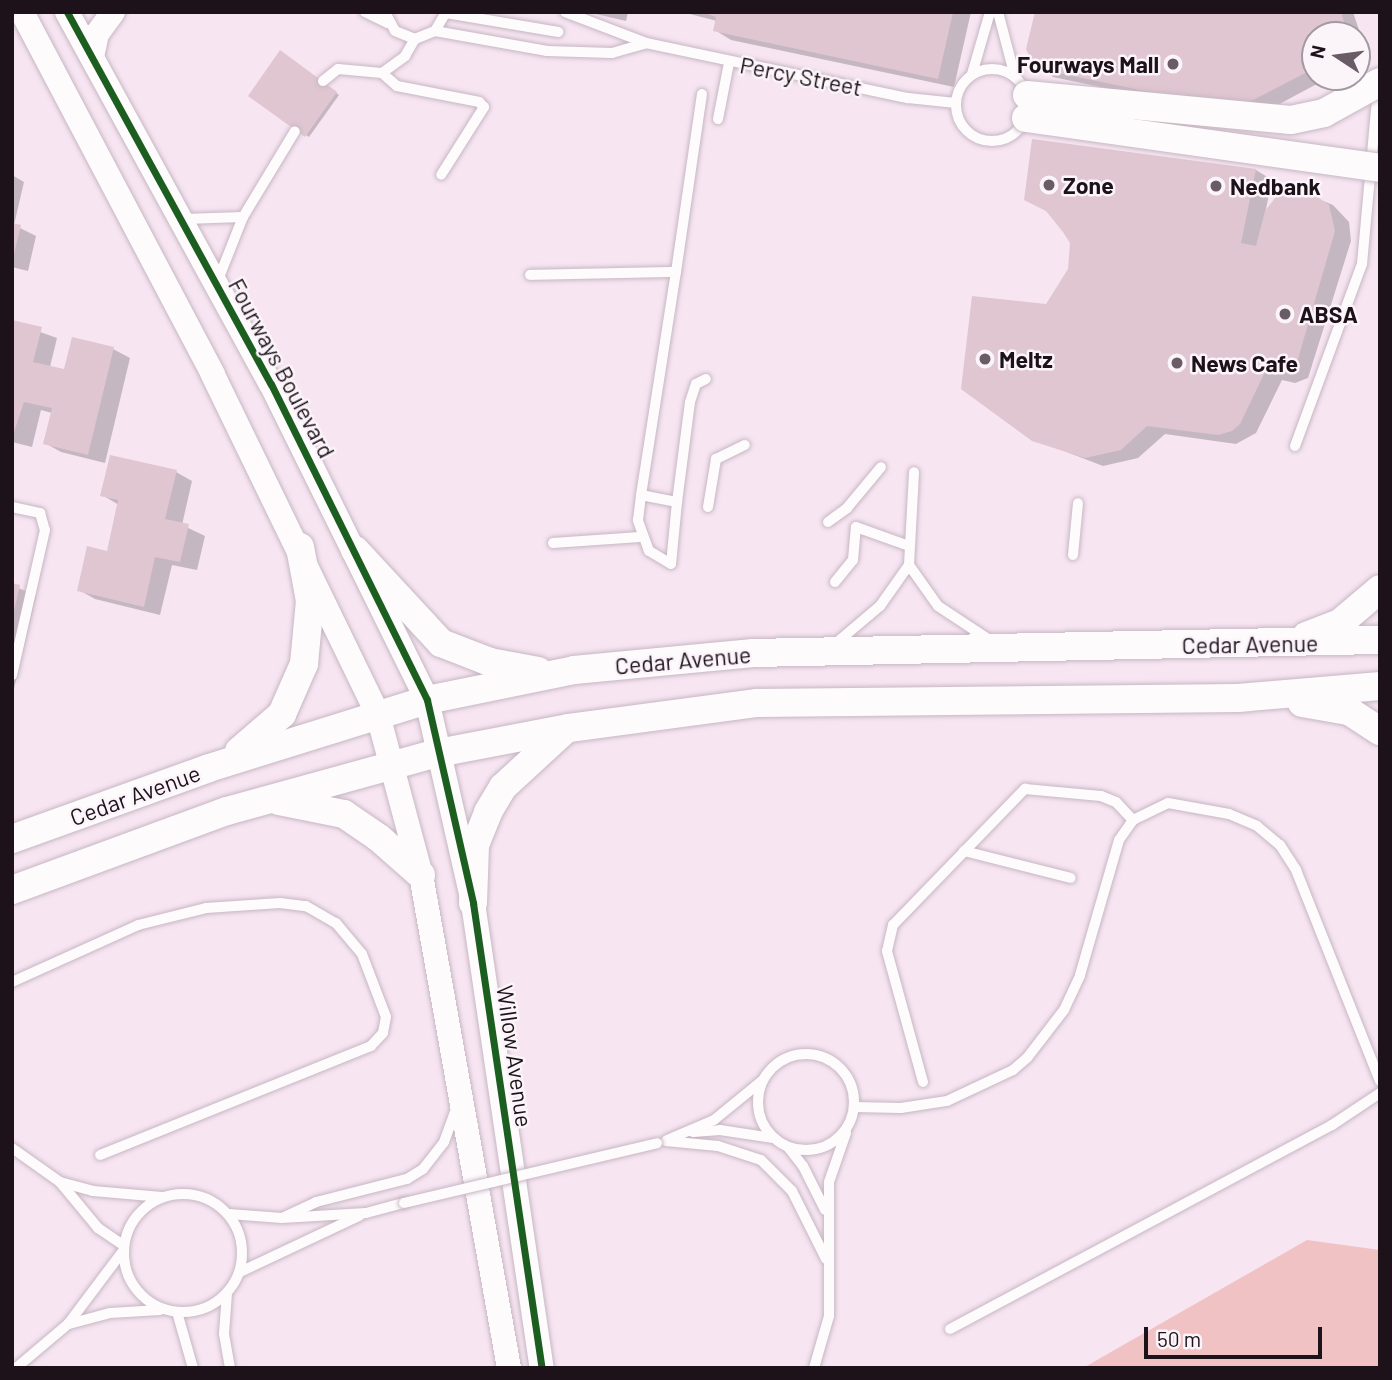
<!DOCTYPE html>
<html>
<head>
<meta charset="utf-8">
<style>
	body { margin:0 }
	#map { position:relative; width:1392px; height:1380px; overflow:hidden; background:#f7e5f2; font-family:Barlow,sans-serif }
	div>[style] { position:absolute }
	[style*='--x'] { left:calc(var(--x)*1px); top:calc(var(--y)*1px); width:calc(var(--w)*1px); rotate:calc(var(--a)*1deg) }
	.green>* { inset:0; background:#f0c2c4 }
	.shadow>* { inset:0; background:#0003 }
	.building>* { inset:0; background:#dfc6d0 }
	.roads { filter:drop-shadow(0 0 2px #c6b7c2) drop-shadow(0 0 2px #c6b7c2) }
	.service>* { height:10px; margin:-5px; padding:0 5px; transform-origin:5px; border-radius:5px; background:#fefbfd }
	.service>.ring { margin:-5px; padding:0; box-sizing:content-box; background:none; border:10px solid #fefbfd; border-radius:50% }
	.tertiary>* { height:24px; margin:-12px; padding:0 12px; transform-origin:12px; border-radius:12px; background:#fefbfd }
	.secondary>* { height:28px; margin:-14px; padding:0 14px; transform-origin:14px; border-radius:14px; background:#fefbfd }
	.bridges { filter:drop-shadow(0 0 2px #c6b7c2) drop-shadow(0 0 2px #c6b7c2) }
	.service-bridge>* { height:10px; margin:-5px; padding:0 5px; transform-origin:5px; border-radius:5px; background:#fefbfd }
	.secondary-bridge>* { height:28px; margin:-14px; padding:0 14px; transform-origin:14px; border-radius:14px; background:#fefbfd }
	.cycleway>* { height:7px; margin:-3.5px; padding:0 3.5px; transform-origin:3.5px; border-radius:3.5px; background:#1b5e20 }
	.dots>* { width:19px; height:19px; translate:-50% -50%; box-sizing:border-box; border:4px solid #fbf4f9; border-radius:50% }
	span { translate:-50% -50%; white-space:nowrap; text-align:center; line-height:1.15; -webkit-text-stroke:5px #fbf4f9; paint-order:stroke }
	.poi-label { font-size:23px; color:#1d121a; font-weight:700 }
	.right { translate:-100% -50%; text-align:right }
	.left { translate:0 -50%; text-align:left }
	.street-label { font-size:23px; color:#1d121a }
	.frame { position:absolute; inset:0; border:14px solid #1d121a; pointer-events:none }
	.north { position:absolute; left:1301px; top:21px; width:70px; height:70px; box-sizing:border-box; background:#fbf4f9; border:2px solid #a29aa0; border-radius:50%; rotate:283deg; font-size:19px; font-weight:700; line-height:28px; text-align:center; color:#1d121a }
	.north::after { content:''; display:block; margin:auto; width:24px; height:32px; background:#695c66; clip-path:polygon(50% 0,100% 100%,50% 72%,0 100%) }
	.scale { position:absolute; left:1144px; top:1327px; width:178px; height:32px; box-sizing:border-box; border:4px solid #1d121a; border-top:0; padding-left:9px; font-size:21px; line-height:24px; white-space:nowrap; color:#1d121a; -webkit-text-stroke:5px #fbf4f9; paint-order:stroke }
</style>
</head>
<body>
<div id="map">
	<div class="green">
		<i style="clip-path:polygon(1307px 1240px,1380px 1250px,1380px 1368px,1083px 1368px)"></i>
	</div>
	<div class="shadow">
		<i style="clip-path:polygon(587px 12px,628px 12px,626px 21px)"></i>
		<i style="clip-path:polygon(682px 12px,971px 12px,954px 87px,731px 40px,715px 30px,717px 21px)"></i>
		<i style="clip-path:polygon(1037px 12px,1353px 12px,1368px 57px,1357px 63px,1357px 35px,1315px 35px,1315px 77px,1330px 77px,1251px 119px,1053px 77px,1030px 60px)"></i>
		<i style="clip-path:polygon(280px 53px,339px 95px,309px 137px,250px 96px)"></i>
		<i style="clip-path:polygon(1256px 170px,1272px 180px,1265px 214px,1279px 195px,1296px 190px,1333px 205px,1349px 222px,1351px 241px,1308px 378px,1295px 383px,1282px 380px,1256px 433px,1236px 444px,1165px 434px,1138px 458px,1103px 466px,1033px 439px,1047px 306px)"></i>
		<i style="clip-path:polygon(12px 175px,24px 182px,14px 225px,36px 236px,28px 271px,12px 267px)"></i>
		<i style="clip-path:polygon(12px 322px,57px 338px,50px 367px,66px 371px,113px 349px,130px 358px,105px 463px,61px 452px,45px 443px,52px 413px,41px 410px,32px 447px,12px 442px)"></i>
		<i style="clip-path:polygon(176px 472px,192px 481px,182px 525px,205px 536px,197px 570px,172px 565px,160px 615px,95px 599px,79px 590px,108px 553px,119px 505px,102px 495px)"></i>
		<i style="clip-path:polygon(12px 585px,36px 596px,12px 697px)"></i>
	</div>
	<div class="building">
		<i style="clip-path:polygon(702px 12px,953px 12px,938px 79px,713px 31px,716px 17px)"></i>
		<i style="clip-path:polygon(1035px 12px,1341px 12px,1348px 35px,1315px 35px,1315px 68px,1234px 110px,1035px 68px,1026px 49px)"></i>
		<i style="clip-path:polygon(280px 50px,337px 92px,305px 137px,248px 96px)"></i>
		<i style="clip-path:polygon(1032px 139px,1256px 169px,1241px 243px,1256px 246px,1265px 211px,1278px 194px,1308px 190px,1329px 205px,1335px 231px,1298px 359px,1292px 369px,1277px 375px,1265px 372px,1240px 424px,1232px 431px,1218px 435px,1147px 426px,1121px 450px,1085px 458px,1032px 441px,961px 389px,972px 296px,1046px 304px,1068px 269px,1070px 243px,1063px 232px,1046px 211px,1024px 200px)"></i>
		<i style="clip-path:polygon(12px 223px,21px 225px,13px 258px,12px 257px)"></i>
		<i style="clip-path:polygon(12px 320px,42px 327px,33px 362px,64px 369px,72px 337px,114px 347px,88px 455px,43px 444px,52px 408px,24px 402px,12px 438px)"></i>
		<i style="clip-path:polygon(110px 455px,177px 470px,165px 519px,189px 524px,180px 562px,155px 557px,144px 607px,77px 591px,87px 546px,107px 551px,118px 500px,100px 496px)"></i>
		<i style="clip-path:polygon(12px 583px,20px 585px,13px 615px,12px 615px)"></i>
	</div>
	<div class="roads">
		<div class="service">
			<i style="--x:365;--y:12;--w:25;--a:26"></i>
			<i style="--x:385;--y:12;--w:21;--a:62"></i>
			<i style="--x:395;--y:31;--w:22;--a:22"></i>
			<i style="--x:415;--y:39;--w:22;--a:-22"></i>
			<i style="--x:435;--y:31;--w:22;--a:-60"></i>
			<i style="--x:565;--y:12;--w:87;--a:20.9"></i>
			<i style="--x:646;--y:43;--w:268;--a:11.9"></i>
			<i style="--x:908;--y:98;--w:48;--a:5.9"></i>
			<i style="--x:998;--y:12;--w:67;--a:75.3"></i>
			<i style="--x:446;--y:13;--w:114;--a:9.6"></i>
			<i style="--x:435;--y:31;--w:114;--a:10.1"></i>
			<i style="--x:547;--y:51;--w:65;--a:1.8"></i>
			<i style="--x:612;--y:53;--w:35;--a:-16"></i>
			<i class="ring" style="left:956px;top:69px;width:62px;height:62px"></i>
			<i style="--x:382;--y:73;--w:20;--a:41"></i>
			<i style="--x:397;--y:86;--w:84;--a:11"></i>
			<i style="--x:479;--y:102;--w:7;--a:45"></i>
			<i style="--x:484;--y:107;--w:80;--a:122.3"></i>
			<i style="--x:972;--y:74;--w:65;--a:-73.8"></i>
			<i style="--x:323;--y:81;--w:19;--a:-39"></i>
			<i style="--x:338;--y:69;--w:44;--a:5.2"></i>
			<i style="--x:382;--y:73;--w:29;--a:-36"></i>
			<i style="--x:405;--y:56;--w:20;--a:-60"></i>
			<i style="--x:718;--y:119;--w:57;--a:-78.9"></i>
			<i style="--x:184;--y:219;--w:59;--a:-1.9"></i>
			<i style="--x:530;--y:275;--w:146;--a:-1.2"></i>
			<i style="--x:218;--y:280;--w:68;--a:-68.4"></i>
			<i style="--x:243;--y:217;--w:100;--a:-58.8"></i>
			<i style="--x:1295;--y:446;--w:194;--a:-69.8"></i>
			<i style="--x:1362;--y:264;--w:176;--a:-84.8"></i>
			<i style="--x:641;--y:495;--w:37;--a:11"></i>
			<i style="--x:677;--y:502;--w:62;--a:95.5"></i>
			<i style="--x:671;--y:564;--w:26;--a:-149"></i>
			<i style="--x:649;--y:551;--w:33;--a:-110"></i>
			<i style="--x:638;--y:520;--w:25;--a:-83"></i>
			<i style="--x:641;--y:495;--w:226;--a:-81.1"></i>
			<i style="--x:676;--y:272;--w:180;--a:-81.7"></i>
			<i style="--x:677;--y:502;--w:101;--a:-82.6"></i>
			<i style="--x:690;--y:402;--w:19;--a:-72"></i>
			<i style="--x:696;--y:384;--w:11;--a:-27"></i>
			<i style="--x:12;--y:507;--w:29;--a:12"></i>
			<i style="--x:40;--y:513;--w:18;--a:74"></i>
			<i style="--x:45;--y:530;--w:149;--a:102.8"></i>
			<i style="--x:708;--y:507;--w:49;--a:-80.5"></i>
			<i style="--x:716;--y:459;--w:32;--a:-26"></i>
			<i style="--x:828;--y:522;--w:24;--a:-36"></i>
			<i style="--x:847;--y:508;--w:53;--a:-50.3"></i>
			<i style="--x:553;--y:543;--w:87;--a:-3.9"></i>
			<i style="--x:1073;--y:555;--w:52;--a:-84.5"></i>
			<i style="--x:909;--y:565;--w:93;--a:-86.9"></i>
			<i style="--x:835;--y:582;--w:28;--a:-51"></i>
			<i style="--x:853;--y:560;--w:33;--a:-85"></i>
			<i style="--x:856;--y:527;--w:56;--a:19.7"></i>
			<i style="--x:835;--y:644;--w:59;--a:-40.2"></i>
			<i style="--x:880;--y:606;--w:50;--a:-54.7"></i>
			<i style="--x:909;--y:565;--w:50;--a:54.7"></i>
			<i style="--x:938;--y:606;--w:64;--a:33.4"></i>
			<i style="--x:964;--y:851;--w:110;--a:14.2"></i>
			<i style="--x:12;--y:982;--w:138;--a:-24.3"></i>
			<i style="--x:138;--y:925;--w:70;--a:-14"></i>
			<i style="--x:206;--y:908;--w:74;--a:-3.9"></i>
			<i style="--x:280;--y:903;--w:26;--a:7"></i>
			<i style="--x:306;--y:906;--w:34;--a:30"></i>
			<i style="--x:336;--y:923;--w:40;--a:50"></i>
			<i style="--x:362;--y:954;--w:67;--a:69.1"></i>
			<i style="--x:386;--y:1017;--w:16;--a:101"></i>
			<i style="--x:383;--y:1033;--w:18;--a:133"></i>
			<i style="--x:371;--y:1046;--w:292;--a:158.1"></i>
			<i class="ring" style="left:758px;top:1054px;width:86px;height:86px"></i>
			<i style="--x:923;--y:1082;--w:136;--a:-105.4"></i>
			<i style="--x:887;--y:951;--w:27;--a:-77"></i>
			<i style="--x:893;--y:925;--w:190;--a:-45.9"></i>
			<i style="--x:1025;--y:789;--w:76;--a:5.3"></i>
			<i style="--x:1101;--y:796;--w:16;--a:22"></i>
			<i style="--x:1116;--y:802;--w:25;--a:47"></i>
			<i style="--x:854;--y:1107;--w:47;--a:1.2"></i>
			<i style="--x:901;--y:1108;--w:47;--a:-8.7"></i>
			<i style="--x:947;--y:1101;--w:73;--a:-25.2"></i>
			<i style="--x:1013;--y:1070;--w:18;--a:-41"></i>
			<i style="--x:1027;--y:1058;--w:61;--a:-52.4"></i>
			<i style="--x:1064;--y:1010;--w:38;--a:-65"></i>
			<i style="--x:1080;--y:975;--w:141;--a:-73.9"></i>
			<i style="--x:1119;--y:840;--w:24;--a:-55"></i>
			<i style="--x:1133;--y:820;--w:39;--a:-26"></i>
			<i style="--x:1168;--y:803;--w:62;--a:10.2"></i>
			<i style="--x:1229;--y:814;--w:30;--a:23"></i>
			<i style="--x:1257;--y:826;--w:30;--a:40"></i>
			<i style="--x:1280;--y:845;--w:30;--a:57"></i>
			<i style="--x:1296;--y:870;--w:227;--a:68.3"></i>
			<i style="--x:693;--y:1132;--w:27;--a:-4"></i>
			<i style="--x:720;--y:1130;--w:54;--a:8.6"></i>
			<i style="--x:667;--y:1140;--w:51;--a:-23.1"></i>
			<i style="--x:714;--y:1120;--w:63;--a:-39.2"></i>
			<i style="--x:666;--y:1141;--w:52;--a:5.5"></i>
			<i style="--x:718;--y:1146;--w:45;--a:18"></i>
			<i style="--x:761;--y:1160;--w:44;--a:45"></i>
			<i style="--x:792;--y:1191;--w:76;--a:63.4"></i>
			<i style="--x:788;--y:1147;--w:24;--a:52"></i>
			<i style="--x:803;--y:1166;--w:49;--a:63.4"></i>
			<i style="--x:12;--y:1148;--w:59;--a:35.3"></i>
			<i style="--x:60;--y:1182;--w:60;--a:50.4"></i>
			<i style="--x:98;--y:1228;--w:30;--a:34"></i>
			<i style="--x:60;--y:1182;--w:34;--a:15"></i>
			<i style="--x:93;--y:1191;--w:69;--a:5"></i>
			<i class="ring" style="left:124px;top:1194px;width:108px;height:108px"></i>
			<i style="--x:229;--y:1214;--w:53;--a:4.3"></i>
			<i style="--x:282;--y:1218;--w:84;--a:-3.4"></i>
			<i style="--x:366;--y:1213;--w:39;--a:-15"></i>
			<i style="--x:282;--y:1218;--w:38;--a:-25"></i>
			<i style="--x:316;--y:1202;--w:94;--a:-14.2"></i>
			<i style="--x:407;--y:1179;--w:19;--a:-32"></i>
			<i style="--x:423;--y:1169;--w:34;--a:-52"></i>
			<i style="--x:444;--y:1142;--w:35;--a:-70"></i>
			<i style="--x:240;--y:1272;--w:132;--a:-25.2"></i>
			<i style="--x:227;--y:1293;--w:41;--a:94.2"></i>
			<i style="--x:224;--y:1334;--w:35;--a:80"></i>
			<i style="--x:177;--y:1312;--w:58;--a:74.1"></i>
			<i style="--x:69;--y:1324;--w:42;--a:-15"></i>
			<i style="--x:110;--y:1313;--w:50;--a:-3.4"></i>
			<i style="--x:950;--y:1329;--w:433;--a:-28.1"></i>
			<i style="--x:1332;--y:1125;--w:58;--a:-33.7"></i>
			<i style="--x:16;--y:1368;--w:68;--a:-40.2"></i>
			<i style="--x:68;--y:1324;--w:91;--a:-53"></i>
			<i style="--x:814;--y:1368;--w:54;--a:-73.9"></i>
			<i style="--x:829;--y:1316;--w:134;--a:-90"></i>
			<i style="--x:829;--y:1182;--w:52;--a:-70.9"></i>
		</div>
		<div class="tertiary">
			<i style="--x:22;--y:12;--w:410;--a:62.2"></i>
			<i style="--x:213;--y:375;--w:378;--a:64.1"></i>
			<i style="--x:378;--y:715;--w:166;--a:75"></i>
			<i style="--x:421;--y:875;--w:501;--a:79.88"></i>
			<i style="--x:67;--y:12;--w:424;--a:61.3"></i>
			<i style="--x:271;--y:384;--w:352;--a:63.7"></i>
			<i style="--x:427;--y:700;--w:208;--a:77.2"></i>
			<i style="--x:473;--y:903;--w:470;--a:81.6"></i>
			<i style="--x:92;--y:57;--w:24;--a:-78"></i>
			<i style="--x:97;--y:34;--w:27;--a:-54"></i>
		</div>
		<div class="secondary">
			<i style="--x:355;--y:550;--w:127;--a:47.2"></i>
			<i style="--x:441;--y:643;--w:53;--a:21.2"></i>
			<i style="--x:490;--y:662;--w:49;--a:10.6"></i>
			<i style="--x:1306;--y:636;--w:36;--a:-21"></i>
			<i style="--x:1340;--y:623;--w:52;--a:-40.4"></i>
			<i style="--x:1302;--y:703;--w:48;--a:9.7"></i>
			<i style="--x:1349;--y:711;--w:37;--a:33"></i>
			<i style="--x:239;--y:751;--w:57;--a:-40.7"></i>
			<i style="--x:282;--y:714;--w:55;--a:-66.3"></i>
			<i style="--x:304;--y:664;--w:63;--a:-84.6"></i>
			<i style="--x:310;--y:601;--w:55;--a:-100.5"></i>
			<i style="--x:279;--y:801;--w:66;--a:11.3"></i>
			<i style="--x:344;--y:814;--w:42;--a:34.4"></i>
			<i style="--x:379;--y:838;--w:56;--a:41.4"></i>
			<i style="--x:12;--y:839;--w:209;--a:-19.8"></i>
			<i style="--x:209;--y:768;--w:228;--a:-17.3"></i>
			<i style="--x:427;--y:700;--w:150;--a:-11.5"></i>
			<i style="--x:574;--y:670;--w:180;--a:-5.4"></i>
			<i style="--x:753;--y:653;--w:627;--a:-1.19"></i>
			<i style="--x:12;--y:890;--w:229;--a:-20.2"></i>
			<i style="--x:227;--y:811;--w:219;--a:-15.4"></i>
			<i style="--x:438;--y:753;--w:133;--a:-10.8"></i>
			<i style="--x:569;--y:728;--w:190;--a:-7.6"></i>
			<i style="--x:757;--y:703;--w:481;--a:-0.6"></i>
			<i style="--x:1238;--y:698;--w:143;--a:-4.8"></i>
			<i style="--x:473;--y:903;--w:58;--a:-88"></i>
			<i style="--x:475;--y:845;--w:35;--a:-68"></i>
			<i style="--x:488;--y:812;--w:29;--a:-59"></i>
			<i style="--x:503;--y:787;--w:86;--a:-42.6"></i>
		</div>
	</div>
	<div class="bridges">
		<div class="service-bridge">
			<i style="--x:404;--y:1203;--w:260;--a:-13.3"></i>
		</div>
		<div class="secondary-bridge">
			<i style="--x:1027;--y:95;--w:265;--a:5.4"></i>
			<i style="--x:1291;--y:120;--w:34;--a:-12"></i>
			<i style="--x:1324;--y:113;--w:64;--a:-29"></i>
			<i style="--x:1026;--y:118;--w:358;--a:8"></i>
		</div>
	</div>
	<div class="cycleway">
		<i style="--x:67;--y:12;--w:424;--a:61.3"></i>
		<i style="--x:271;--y:384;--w:352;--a:63.7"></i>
		<i style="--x:427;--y:700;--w:208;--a:77.2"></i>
		<i style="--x:473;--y:903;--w:470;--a:81.6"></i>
	</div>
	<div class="dots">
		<i style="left:1173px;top:64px;background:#695c66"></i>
		<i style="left:1049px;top:185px;background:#695c66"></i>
		<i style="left:1216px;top:186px;background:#695c66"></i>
		<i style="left:1285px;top:314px;background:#695c66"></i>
		<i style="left:985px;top:359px;background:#695c66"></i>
		<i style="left:1177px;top:363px;background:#695c66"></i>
	</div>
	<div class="poi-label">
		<span class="right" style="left:1159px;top:64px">Fourways Mall</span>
		<span class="left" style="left:1063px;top:185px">Zone</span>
		<span class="left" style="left:1230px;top:186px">Nedbank</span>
		<span class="left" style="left:1299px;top:314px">ABSA</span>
		<span class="left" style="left:999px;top:359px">Meltz</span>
		<span class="left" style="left:1191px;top:363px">News Cafe</span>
	</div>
	<div class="street-label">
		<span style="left:801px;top:76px;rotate:11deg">Percy Street</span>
		<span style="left:282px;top:368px;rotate:62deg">Fourways Boulevard</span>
		<span style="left:1250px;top:644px;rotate:-1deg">Cedar Avenue</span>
		<span style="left:683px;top:660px;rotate:-5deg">Cedar Avenue</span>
		<span style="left:135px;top:795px;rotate:-20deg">Cedar Avenue</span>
		<span style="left:515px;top:1056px;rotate:82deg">Willow Avenue</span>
	</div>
	<div class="frame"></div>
	<div class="north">N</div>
	<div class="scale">50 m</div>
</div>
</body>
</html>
